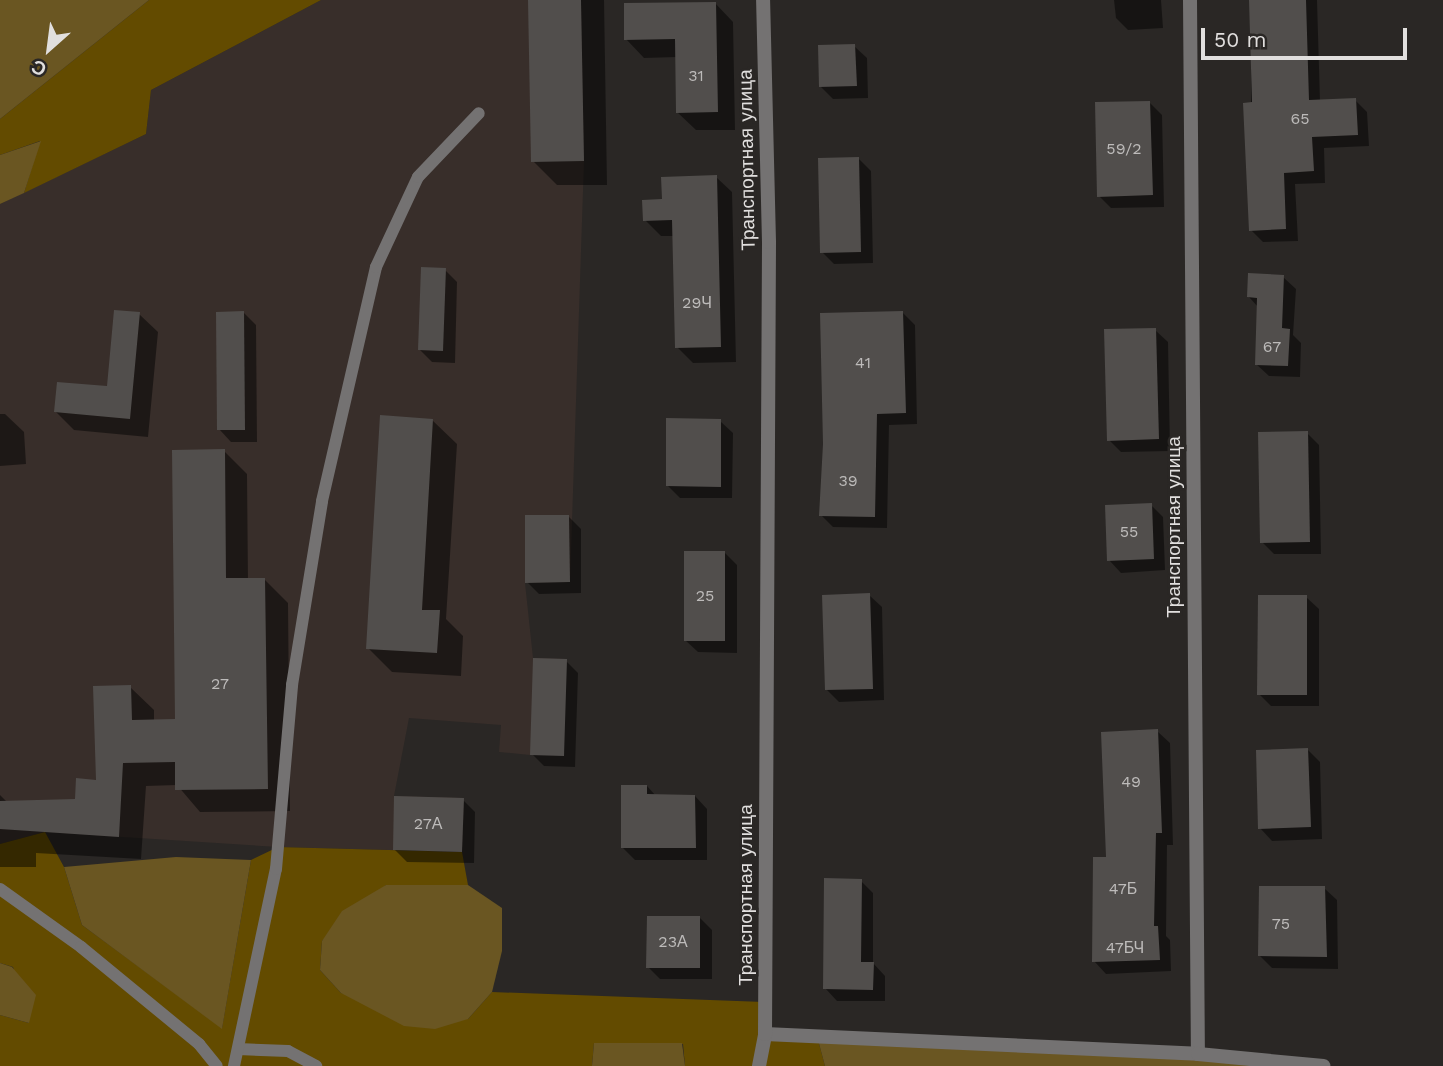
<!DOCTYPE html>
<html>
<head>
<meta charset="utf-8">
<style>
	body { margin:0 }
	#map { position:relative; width:1443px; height:1066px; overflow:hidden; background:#2a2725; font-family:"Work Sans",sans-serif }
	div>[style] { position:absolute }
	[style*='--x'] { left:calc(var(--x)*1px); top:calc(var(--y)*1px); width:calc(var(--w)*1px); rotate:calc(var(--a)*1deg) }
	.built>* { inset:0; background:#382e2a }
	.green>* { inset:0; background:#634b00 }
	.forest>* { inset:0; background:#6a5622 }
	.shadow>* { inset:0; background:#0007 }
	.building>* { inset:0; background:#514e4c }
	.lane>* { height:12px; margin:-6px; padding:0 6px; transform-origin:6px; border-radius:6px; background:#747272 }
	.street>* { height:14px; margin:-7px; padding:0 7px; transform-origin:7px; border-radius:7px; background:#747272 }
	span { translate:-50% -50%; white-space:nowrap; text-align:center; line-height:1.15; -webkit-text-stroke:5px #2a2725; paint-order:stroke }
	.number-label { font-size:16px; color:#bdbbba }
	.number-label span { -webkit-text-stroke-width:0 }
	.street-label { font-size:19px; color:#e1dfde }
	.north { position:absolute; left:14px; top:14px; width:70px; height:70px; -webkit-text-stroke:5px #2a2725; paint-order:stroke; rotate:208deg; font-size:19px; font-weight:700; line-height:28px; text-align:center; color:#e1dfde }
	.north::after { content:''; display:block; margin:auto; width:24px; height:32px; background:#e1dfde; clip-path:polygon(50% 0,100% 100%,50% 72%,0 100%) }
	.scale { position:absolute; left:1201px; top:28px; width:206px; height:32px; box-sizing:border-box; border:4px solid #e1dfde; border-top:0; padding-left:9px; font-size:21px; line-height:24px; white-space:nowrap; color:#e1dfde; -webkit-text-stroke:5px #2a2725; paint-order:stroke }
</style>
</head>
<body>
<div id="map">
	<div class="built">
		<i style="clip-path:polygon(321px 0,581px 0,584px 161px,570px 582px,525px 583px,533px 658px,567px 659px,530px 755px,499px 752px,501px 725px,409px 718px,394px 796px,464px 798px,462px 852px,278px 847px,45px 832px,0 844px,0 204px,146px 134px,151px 90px)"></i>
	</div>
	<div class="green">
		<i style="clip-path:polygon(149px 0,321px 0,151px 90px,146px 134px,24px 193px,40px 141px,0 155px,0 119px)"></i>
		<i style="clip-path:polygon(45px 832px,64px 867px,82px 925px,222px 1028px,251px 860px,278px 847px,462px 852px,468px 885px,386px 885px,322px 941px,320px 970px,341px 993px,468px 1019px,492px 992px,765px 1002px,765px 1034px,817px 1036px,825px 1066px,685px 1066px,683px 1044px,594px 1043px,592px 1066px,0 1066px,0 1015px,29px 1023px,13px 967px,0 963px,0 844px)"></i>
	</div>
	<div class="forest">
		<i style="clip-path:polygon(0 0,149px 0,0 119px)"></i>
		<i style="clip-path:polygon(41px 141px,24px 193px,0 204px,0 155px)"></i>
		<i style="clip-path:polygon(176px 857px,251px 860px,222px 1029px,82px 925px,64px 867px)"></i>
		<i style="clip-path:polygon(386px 885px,468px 885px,502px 908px,502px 951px,492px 992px,468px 1019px,435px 1029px,404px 1026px,341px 993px,320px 970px,322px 941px,342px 911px)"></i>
		<i style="clip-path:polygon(0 963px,12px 967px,36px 995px,29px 1023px,0 1015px)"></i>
		<i style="clip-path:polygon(817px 1036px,1323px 1066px,825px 1066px)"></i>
		<i style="clip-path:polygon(594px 1043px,682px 1043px,685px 1066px,592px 1066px)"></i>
	</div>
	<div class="shadow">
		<i style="clip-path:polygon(530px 0,604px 0,607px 185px,557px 185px,533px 161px)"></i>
		<i style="clip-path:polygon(1114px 0,1161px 0,1163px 28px,1128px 30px,1116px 18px)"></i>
		<i style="clip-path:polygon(1251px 0,1317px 0,1320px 101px,1355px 100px,1367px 112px,1369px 146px,1324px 148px,1325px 183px,1295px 184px,1298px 241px,1263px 242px,1251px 230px)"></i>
		<i style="clip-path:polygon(715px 3px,733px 22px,735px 130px,696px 130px,677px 112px,677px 57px,644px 58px,626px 39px)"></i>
		<i style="clip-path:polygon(854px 46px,867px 58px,868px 98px,833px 99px,821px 87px)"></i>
		<i style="clip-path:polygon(1150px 103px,1162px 115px,1164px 207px,1111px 208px,1099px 196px)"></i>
		<i style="clip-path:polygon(859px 159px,871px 171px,873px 263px,834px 264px,822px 252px)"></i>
		<i style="clip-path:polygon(716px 177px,732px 192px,736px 362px,693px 363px,677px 347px,674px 236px,661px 236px,645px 220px,664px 201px)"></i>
		<i style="clip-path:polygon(445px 270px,457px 282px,455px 363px,432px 362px,420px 350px)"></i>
		<i style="clip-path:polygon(1283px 277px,1296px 289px,1293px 335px,1301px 343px,1300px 377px,1269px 376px,1256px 364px,1258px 307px,1249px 297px)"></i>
		<i style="clip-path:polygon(244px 313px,256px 325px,257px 442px,231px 442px,219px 429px)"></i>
		<i style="clip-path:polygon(903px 313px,915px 325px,917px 424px,889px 425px,887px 528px,833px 527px,821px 515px)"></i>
		<i style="clip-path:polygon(139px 314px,158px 332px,148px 437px,74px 430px,56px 412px,108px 388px)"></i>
		<i style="clip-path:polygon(1155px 330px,1168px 342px,1170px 451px,1121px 452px,1109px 440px)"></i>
		<i style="clip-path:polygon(0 414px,5px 414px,24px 432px,26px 464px,0 466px)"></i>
		<i style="clip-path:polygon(432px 420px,457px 444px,446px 619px,463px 636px,461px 676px,392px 672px,368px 648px)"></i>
		<i style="clip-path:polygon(720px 421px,733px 433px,732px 498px,680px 498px,668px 486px)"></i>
		<i style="clip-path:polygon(1307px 433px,1319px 445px,1321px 554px,1274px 554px,1262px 542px)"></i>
		<i style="clip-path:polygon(224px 451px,247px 474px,248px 580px,265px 580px,288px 603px,290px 811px,200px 812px,177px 785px,146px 786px,141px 859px,36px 853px,36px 867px,0 867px,0 795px,8px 803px,77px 801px,98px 782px,130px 687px,154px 710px,154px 721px,176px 720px)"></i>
		<i style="clip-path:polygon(1151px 505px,1163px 517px,1165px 570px,1121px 573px,1109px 560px)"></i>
		<i style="clip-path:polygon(568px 516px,581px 529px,581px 593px,539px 594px,527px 582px)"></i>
		<i style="clip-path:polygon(725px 553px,737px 565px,737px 653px,698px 652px,685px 640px)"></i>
		<i style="clip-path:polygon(869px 595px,882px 607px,884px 700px,839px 702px,826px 689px)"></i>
		<i style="clip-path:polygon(1306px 597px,1319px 609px,1319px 706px,1271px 706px,1259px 694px)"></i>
		<i style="clip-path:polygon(566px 661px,578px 673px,575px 767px,544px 766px,532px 754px)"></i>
		<i style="clip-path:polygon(1157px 731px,1170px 743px,1173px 845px,1167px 845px,1166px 936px,1170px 940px,1171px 971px,1106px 974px,1094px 961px,1107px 859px)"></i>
		<i style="clip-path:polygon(1308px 750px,1320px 762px,1322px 839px,1272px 841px,1260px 828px)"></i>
		<i style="clip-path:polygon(647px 786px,656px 796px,695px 796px,707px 809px,707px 860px,635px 860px,623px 848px)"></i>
		<i style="clip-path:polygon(463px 800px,475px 812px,474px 863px,407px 862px,394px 849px)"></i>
		<i style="clip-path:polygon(861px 881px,873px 893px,873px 963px,885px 976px,885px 1001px,837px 1001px,825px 988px)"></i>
		<i style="clip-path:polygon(1324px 888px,1337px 900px,1338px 969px,1272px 968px,1260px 956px)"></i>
		<i style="clip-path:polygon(700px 918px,712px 930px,712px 979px,660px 979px,648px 967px)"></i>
	</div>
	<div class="building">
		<i style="clip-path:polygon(528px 0,581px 0,584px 161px,531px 162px)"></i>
		<i style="clip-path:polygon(1249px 0,1306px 0,1309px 100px,1356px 98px,1358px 135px,1312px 137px,1314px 171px,1284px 173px,1286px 229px,1249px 231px,1243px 103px,1252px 102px)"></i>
		<i style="clip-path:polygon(716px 2px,718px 112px,676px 113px,675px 39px,624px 40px,624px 3px)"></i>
		<i style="clip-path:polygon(855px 44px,857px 86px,819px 87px,818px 45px)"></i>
		<i style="clip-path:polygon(1150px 101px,1153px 195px,1097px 197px,1095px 102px)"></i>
		<i style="clip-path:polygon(859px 157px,861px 252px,820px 253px,818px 158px)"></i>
		<i style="clip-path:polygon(717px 175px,721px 347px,675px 348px,672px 220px,643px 221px,642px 200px,662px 199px,661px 177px)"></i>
		<i style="clip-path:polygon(421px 267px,446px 268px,443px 351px,418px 350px)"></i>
		<i style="clip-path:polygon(1248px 273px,1284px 275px,1282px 328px,1290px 329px,1288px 366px,1255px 365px,1257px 298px,1247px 297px)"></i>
		<i style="clip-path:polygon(114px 310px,140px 312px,130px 419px,54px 412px,57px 382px,107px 386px)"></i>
		<i style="clip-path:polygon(244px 311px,245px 430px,217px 430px,216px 312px)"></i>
		<i style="clip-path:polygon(903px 311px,906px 413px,877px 414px,875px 517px,819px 516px,823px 444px,820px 313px)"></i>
		<i style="clip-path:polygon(1156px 328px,1159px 439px,1107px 441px,1104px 329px)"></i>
		<i style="clip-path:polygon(380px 415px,433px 419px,422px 610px,440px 610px,437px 653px,366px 649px)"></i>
		<i style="clip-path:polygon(666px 418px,721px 419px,721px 487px,666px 486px)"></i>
		<i style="clip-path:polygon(1308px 431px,1310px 542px,1260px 543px,1258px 432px)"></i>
		<i style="clip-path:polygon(225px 449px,226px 578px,265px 578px,268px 789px,175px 790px,175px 762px,123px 763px,119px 837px,0 829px,0 801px,75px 799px,76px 778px,96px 780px,93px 686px,131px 685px,132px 720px,175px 719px,172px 450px)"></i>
		<i style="clip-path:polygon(1152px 503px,1154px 559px,1107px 561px,1105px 505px)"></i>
		<i style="clip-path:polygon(525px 515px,569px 515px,570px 582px,525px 583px)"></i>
		<i style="clip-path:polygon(684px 551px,725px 551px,725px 641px,684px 641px)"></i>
		<i style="clip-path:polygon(870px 593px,873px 689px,825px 690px,822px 595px)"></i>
		<i style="clip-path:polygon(1258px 595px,1307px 595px,1307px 695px,1257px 695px)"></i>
		<i style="clip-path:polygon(533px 658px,567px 659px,564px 756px,530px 755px)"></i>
		<i style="clip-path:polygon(1158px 729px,1162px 833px,1156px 833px,1154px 926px,1158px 926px,1160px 960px,1092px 962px,1093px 857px,1106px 857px,1101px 732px)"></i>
		<i style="clip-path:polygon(1308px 748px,1311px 827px,1258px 829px,1256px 750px)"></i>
		<i style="clip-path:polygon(621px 785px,647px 785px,647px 794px,695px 795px,696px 848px,621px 848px)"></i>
		<i style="clip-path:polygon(394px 796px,464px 798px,462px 852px,393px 850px)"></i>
		<i style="clip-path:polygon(824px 878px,862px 879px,861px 962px,874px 962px,873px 990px,823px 989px)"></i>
		<i style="clip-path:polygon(1259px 886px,1325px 886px,1327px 957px,1258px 956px)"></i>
		<i style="clip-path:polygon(647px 916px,700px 916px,700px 968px,646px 968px)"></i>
	</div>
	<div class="lane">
		<i style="--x:0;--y:889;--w:100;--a:35.6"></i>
		<i style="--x:81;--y:947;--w:153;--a:39.4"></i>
		<i style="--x:199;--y:1044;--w:28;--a:51"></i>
		<i style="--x:238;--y:1049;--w:50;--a:2.3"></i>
		<i style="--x:288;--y:1051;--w:32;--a:28"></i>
		<i style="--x:234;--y:1066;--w:201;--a:-78"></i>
		<i style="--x:276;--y:869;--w:185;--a:-85"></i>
		<i style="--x:292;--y:685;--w:186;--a:-80.7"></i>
		<i style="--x:322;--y:501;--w:240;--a:-77"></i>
		<i style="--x:376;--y:267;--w:99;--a:-65"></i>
		<i style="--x:418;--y:177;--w:88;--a:-46.4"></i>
	</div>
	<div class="street">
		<i style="--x:1190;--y:0;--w:1054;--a:89.57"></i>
		<i style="--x:765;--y:1034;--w:433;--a:2.6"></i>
		<i style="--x:1198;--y:1054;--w:126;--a:5.5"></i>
		<i style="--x:759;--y:1066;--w:33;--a:-79"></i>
		<i style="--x:765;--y:1034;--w:792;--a:-89.71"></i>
		<i style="--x:769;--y:242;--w:242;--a:-91.4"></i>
	</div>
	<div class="number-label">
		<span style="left:696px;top:76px">31</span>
		<span style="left:1300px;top:119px">65</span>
		<span style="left:1124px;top:149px">59/2</span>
		<span style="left:697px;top:303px">29Ч</span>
		<span style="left:1272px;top:347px">67</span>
		<span style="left:863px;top:363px">41</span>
		<span style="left:848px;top:481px">39</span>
		<span style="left:1129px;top:532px">55</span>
		<span style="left:705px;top:596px">25</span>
		<span style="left:220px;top:684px">27</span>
		<span style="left:1131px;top:782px">49</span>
		<span style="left:428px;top:824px">27А</span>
		<span style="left:1123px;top:889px">47Б</span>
		<span style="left:1281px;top:924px">75</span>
		<span style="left:673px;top:942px">23А</span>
		<span style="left:1125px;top:948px">47БЧ</span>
	</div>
	<div class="street-label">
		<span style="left:747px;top:160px;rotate:-91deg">Транспортная улица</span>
		<span style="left:1174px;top:527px;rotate:-90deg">Транспортная улица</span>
		<span style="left:746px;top:895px;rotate:-90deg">Транспортная улица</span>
	</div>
	<div class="north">С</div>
	<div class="scale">50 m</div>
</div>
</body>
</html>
